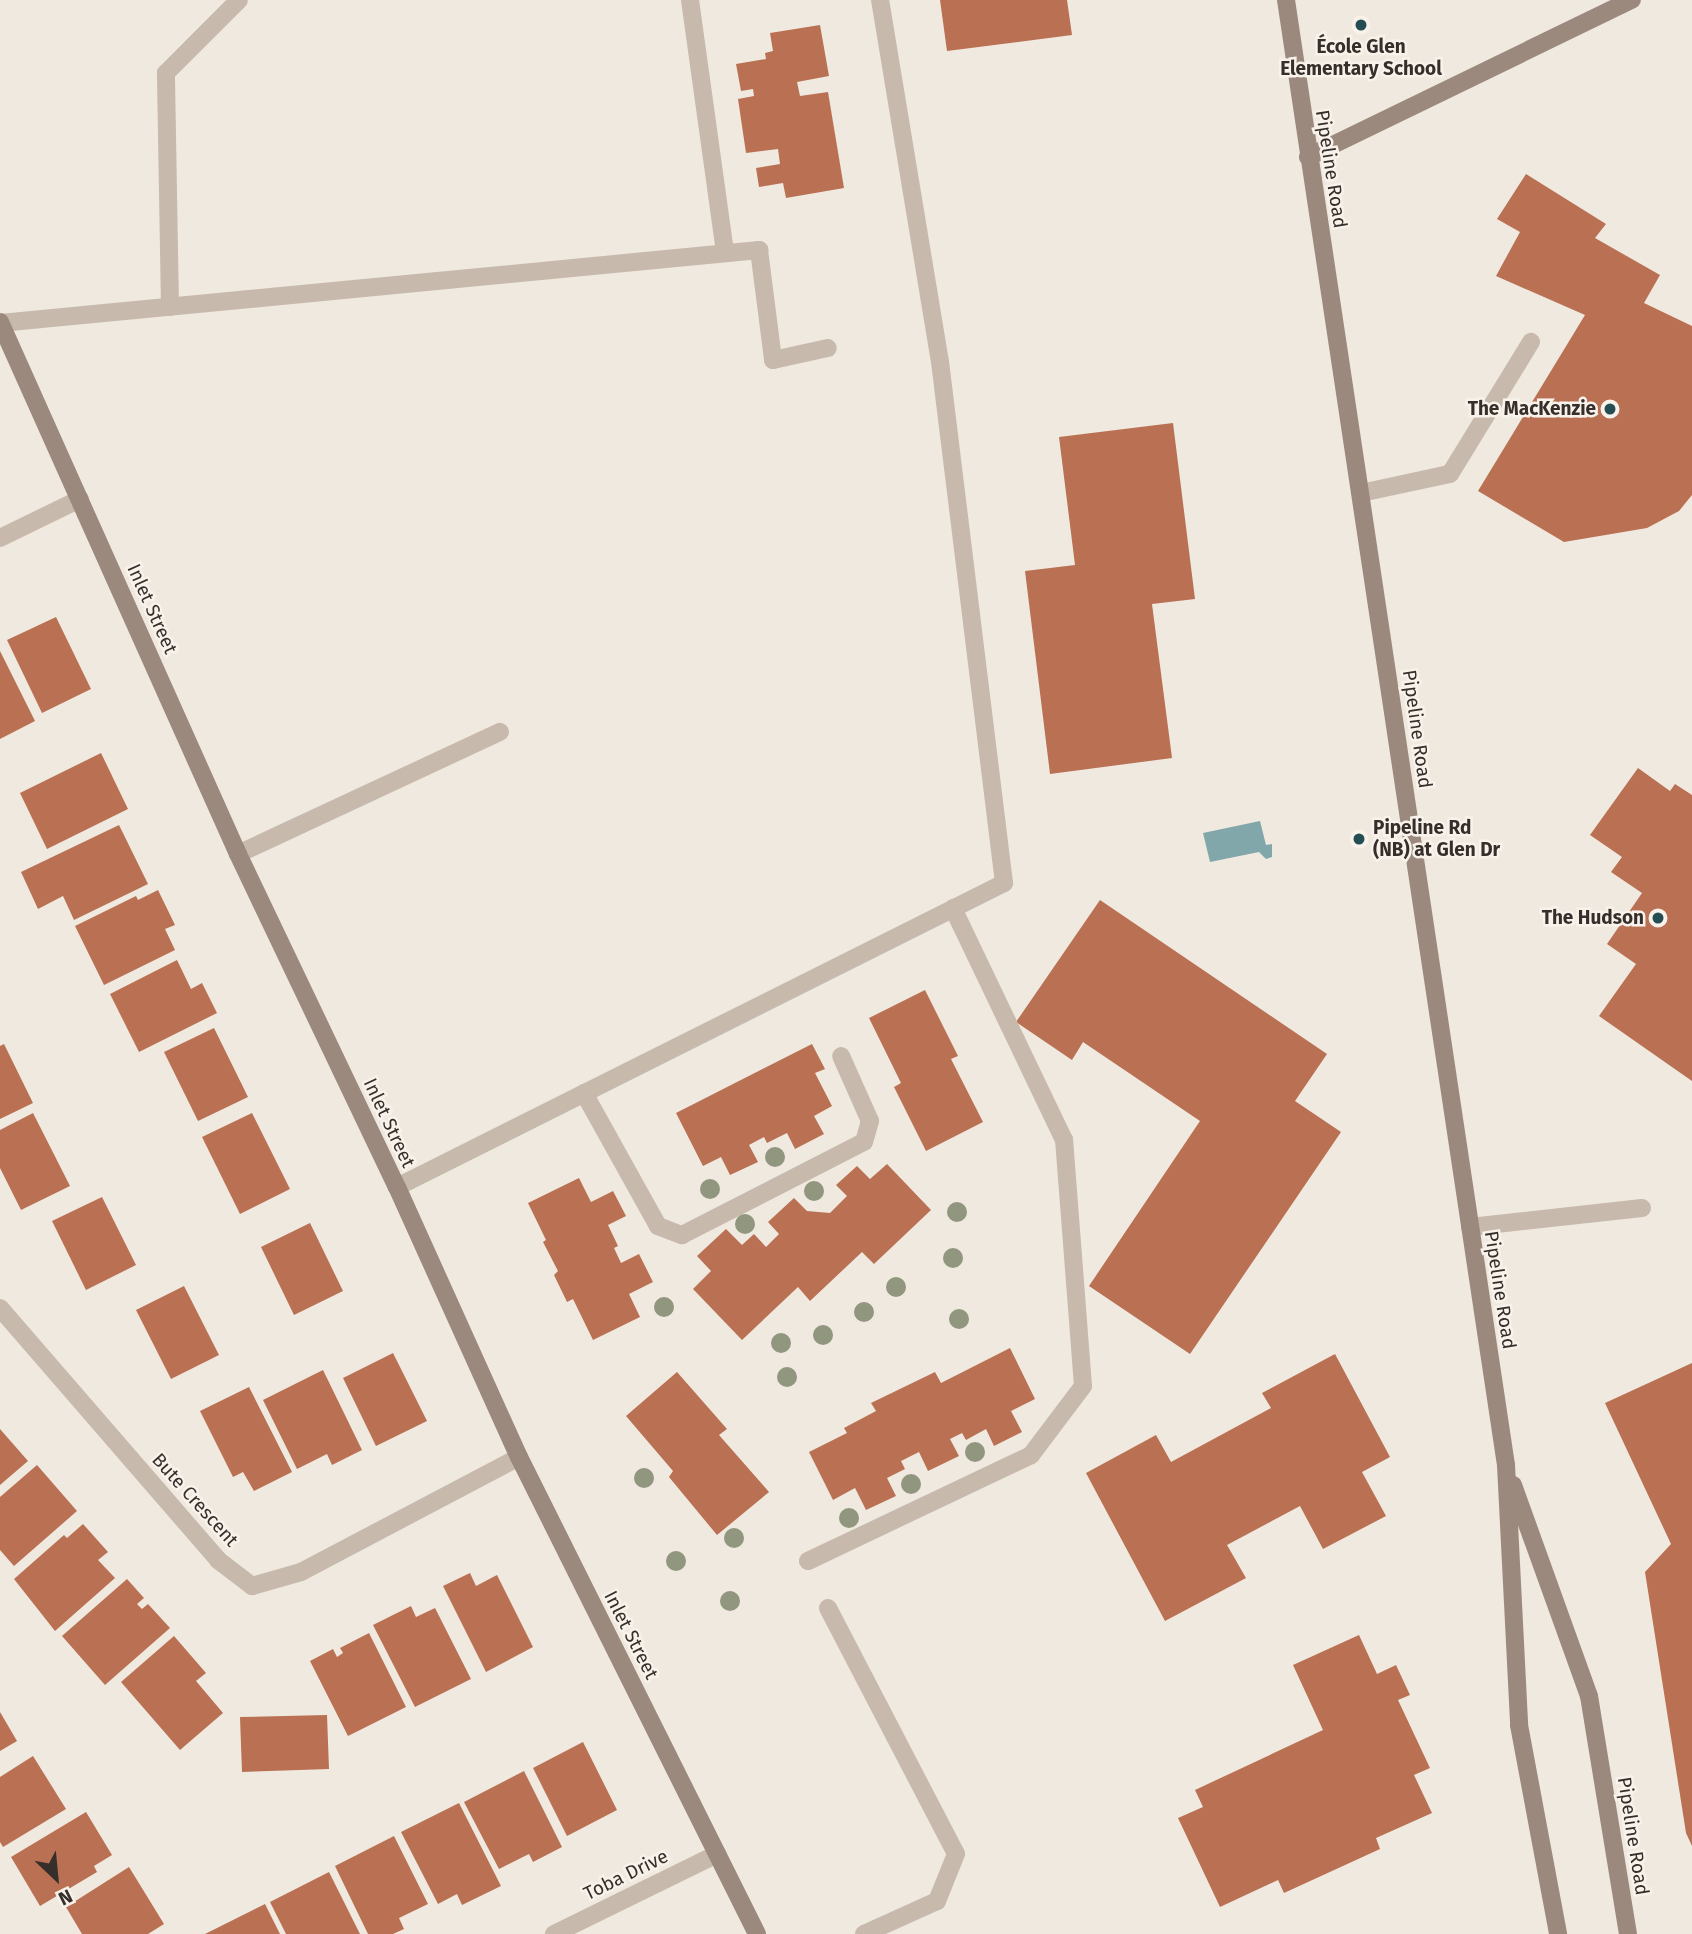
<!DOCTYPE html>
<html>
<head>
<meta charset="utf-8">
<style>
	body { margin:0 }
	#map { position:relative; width:1692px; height:1934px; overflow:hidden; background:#f0e9df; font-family:"Fira Sans",sans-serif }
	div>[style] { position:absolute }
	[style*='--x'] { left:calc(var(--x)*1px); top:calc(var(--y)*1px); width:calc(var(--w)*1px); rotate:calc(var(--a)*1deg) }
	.water>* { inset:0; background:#81a7aa }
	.building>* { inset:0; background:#b97053 }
	.lane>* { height:18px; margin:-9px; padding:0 9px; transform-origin:9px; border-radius:9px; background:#c7b9ac }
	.street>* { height:18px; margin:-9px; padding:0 9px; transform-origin:9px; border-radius:9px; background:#c7b9ac }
	.secondary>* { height:18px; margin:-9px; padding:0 9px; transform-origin:9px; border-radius:9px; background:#9b897d }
	.trees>* { width:20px; height:20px; margin:-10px; border-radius:50%; background:#91967f }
	.dots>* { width:19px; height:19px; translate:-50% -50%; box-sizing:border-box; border:4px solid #f8f2eb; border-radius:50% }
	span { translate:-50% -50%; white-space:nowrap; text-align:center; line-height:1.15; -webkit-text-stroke:5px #f8f2eb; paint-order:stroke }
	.poi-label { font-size:19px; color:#362e2a; font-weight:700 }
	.right { translate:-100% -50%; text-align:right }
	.left { translate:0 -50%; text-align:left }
	.street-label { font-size:19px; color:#362e2a }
	.north { position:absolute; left:21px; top:1843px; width:70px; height:70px; -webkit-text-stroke:5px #f8f2eb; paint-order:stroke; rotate:154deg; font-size:19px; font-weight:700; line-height:28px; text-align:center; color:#362e2a }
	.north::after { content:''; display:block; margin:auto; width:24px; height:32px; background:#362e2a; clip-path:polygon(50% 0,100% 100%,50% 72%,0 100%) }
</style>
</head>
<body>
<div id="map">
	<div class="water">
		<i style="clip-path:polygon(1260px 821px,1266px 845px,1272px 844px,1272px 857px,1266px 859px,1259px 852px,1210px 862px,1203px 833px)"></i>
	</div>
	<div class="building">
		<i style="clip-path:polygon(940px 0,1067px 0,1072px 35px,947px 51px)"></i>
		<i style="clip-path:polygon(820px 25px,829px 76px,797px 82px,800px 96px,828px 92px,844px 188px,786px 198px,783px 183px,759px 187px,756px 168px,780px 164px,778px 149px,746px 153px,738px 99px,754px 96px,753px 89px,741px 91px,736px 64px,766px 59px,765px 53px,773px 51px,770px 33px)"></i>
		<i style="clip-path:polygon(1526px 174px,1606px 224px,1595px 238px,1660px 275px,1644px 303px,1692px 326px,1692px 495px,1679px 511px,1647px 528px,1564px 542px,1478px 491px,1585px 315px,1496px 276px,1520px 232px,1497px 219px)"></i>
		<i style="clip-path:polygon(1173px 423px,1195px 599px,1152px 604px,1172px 758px,1050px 774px,1025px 571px,1075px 565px,1059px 437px)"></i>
		<i style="clip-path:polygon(56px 617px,91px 689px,42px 713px,7px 640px)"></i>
		<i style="clip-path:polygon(0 651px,35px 721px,0 739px)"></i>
		<i style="clip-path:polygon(101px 753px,128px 809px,47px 849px,20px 793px)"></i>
		<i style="clip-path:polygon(1638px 768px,1670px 791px,1675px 784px,1692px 795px,1692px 1081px,1599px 1016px,1636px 964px,1607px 944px,1642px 893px,1611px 872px,1622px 857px,1590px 835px)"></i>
		<i style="clip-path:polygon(119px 825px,148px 884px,74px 920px,63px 896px,38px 909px,21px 872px)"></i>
		<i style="clip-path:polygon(158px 890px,175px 925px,165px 929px,175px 950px,104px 985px,75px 926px,136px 896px,138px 900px)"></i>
		<i style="clip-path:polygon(1100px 900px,1327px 1054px,1295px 1101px,1341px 1132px,1190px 1354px,1089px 1286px,1200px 1121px,1083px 1042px,1072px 1060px,1016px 1022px)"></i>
		<i style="clip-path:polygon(177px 960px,191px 989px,202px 983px,217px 1013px,139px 1052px,110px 994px)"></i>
		<i style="clip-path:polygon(925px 990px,958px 1056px,951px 1059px,983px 1122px,926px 1151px,894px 1087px,901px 1083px,869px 1018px)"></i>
		<i style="clip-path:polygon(214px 1028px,248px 1097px,198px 1121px,164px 1052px)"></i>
		<i style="clip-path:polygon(4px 1044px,33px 1103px,0 1119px,0 1046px)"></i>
		<i style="clip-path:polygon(812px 1044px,825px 1069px,815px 1073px,832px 1106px,814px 1116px,824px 1134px,795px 1149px,787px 1133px,767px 1143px,764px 1137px,749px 1145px,758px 1162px,730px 1175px,721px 1157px,703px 1166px,676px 1113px)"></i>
		<i style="clip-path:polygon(33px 1113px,70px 1186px,21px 1210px,0 1168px,0 1130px)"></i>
		<i style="clip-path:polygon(252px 1113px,290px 1189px,240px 1214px,202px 1137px)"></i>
		<i style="clip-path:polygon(887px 1164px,931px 1210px,874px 1264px,862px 1252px,810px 1301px,798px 1287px,742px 1340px,693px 1289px,711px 1271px,697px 1256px,726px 1229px,742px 1245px,754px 1234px,766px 1247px,779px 1234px,768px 1222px,794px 1198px,807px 1211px,830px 1213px,847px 1196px,836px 1185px,857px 1166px,870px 1179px)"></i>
		<i style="clip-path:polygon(579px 1178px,591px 1202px,613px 1191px,626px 1216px,608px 1225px,618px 1246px,614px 1248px,621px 1263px,639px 1254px,653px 1282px,629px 1294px,640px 1317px,593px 1340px,573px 1299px,567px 1302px,554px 1275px,558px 1271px,543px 1242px,546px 1240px,528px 1203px)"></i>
		<i style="clip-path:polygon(102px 1197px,136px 1265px,86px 1290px,52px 1221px)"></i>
		<i style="clip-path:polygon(310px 1223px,343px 1291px,294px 1315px,261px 1247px)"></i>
		<i style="clip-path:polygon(184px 1286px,219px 1355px,171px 1379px,136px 1310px)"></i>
		<i style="clip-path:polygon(1010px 1348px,1035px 1399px,1011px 1411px,1022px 1432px,994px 1446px,986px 1429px,966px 1440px,962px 1433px,950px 1439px,959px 1456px,928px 1471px,919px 1452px,901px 1461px,905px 1469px,887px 1478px,896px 1496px,866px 1510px,855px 1488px,833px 1500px,809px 1452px,847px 1433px,844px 1428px,876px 1411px,871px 1403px,935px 1372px,941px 1383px)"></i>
		<i style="clip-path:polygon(393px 1353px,427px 1421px,376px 1446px,343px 1378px)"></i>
		<i style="clip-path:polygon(1335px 1354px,1390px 1457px,1362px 1472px,1386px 1516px,1323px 1549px,1300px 1506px,1227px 1545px,1246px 1578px,1165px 1621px,1086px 1473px,1156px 1435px,1171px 1462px,1271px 1408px,1262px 1393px)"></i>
		<i style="clip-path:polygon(1692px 1363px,1692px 1846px,1686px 1833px,1645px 1572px,1671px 1544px,1605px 1403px)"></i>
		<i style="clip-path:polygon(323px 1370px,362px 1450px,332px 1465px,327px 1454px,297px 1469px,263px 1400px)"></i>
		<i style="clip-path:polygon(677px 1372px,727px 1429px,719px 1435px,769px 1492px,717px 1535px,669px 1477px,673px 1471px,626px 1416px)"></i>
		<i style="clip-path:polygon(249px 1387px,292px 1472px,254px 1491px,243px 1472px,233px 1477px,200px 1411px)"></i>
		<i style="clip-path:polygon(0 1429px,28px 1461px,0 1485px)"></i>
		<i style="clip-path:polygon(37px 1465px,77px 1511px,14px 1566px,0 1550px,0 1497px)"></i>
		<i style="clip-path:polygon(83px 1524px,108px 1552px,98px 1560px,115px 1578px,55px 1631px,14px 1579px,64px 1535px,67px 1538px)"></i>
		<i style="clip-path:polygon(470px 1573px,476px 1586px,497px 1575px,533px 1647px,486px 1672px,443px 1586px)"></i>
		<i style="clip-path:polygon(127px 1579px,144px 1598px,137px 1604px,142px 1609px,148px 1604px,170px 1628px,105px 1685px,62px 1636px)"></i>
		<i style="clip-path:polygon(411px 1606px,416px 1617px,435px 1608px,471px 1679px,415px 1707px,373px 1625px)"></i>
		<i style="clip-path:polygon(369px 1633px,406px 1707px,348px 1736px,310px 1661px,333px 1649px,337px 1657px,343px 1653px,340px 1648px)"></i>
		<i style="clip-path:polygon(1359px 1635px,1377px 1674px,1396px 1665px,1410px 1695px,1398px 1700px,1430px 1768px,1414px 1775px,1432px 1813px,1376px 1838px,1380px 1849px,1284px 1893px,1278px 1880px,1220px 1907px,1178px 1818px,1203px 1807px,1195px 1790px,1323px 1730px,1293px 1665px)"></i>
		<i style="clip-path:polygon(174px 1636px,206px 1673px,196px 1681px,223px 1713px,180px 1750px,121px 1682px)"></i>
		<i style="clip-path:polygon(0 1712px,17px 1741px,0 1751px)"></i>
		<i style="clip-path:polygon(327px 1715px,329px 1769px,242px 1772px,240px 1717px)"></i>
		<i style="clip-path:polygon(583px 1742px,617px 1810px,567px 1836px,533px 1768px)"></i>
		<i style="clip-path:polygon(33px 1756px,66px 1809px,3px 1847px,0 1842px,0 1777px)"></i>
		<i style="clip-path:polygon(524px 1771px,562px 1847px,533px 1862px,529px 1854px,499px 1869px,464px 1802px)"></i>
		<i style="clip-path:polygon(459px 1803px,501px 1886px,462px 1905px,457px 1894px,438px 1904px,401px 1832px)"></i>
		<i style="clip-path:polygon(86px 1812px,112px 1855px,94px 1866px,97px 1872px,40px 1906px,11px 1857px)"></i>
		<i style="clip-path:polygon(394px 1836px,428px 1904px,399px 1918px,404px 1929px,393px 1934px,368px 1934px,335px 1866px)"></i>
		<i style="clip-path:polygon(129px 1867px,164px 1924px,148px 1934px,82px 1934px,66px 1907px)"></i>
		<i style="clip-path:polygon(329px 1872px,360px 1934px,286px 1934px,270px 1902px)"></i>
		<i style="clip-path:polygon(265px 1904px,280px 1934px,205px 1934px)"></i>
	</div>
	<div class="lane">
		<i style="--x:690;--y:0;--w:255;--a:82.1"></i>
		<i style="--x:170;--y:307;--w:234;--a:-91"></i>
		<i style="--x:166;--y:73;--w:103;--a:-45"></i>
		<i style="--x:0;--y:323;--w:763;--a:-5.49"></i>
		<i style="--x:759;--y:250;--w:111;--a:82.7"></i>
		<i style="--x:773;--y:360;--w:56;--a:-12.3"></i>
		<i style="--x:1361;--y:493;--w:91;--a:-12.1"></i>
		<i style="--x:1450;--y:474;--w:155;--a:-58.5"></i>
		<i style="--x:238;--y:854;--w:289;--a:-25"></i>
		<i style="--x:584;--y:1093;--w:152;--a:60.9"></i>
		<i style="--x:658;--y:1226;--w:26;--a:21"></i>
		<i style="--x:682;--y:1235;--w:204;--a:-27.1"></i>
		<i style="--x:864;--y:1142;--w:22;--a:-74"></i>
		<i style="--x:870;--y:1121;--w:71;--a:-114"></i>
		<i style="--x:397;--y:1187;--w:679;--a:-26.6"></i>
		<i style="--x:1004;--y:883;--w:525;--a:-97"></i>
		<i style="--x:940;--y:362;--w:367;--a:-99.4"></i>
		<i style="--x:1470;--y:1227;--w:173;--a:-6.3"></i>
		<i style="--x:808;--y:1561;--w:247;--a:-25.4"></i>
		<i style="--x:1031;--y:1455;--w:86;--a:-53"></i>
		<i style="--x:1083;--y:1386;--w:247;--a:-94.4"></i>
		<i style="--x:1064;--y:1140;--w:257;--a:-115.6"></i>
		<i style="--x:828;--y:1608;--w:277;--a:62.5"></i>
		<i style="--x:956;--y:1854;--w:51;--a:112"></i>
		<i style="--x:937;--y:1901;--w:80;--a:155.7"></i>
	</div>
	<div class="street">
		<i style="--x:0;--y:538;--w:89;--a:-26"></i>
		<i style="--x:0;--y:1308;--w:333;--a:49.1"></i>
		<i style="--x:218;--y:1560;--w:43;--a:37.4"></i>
		<i style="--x:252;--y:1586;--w:51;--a:-15.9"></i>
		<i style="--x:301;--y:1572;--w:246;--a:-27.8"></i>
		<i style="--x:554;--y:1934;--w:182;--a:-26.1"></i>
	</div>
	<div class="secondary">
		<i style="--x:1286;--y:0;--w:1481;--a:81.46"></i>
		<i style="--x:1506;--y:1465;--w:260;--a:87.1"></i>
		<i style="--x:1519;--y:1725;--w:213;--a:79.4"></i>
		<i style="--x:1308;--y:157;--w:360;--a:-25.9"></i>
		<i style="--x:0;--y:322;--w:583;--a:65.9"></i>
		<i style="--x:238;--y:854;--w:369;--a:64.5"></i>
		<i style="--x:397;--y:1187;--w:296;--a:65.7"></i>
		<i style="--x:519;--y:1457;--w:533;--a:63.48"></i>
		<i style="--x:1513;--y:1485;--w:224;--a:70.2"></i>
		<i style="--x:1589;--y:1696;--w:241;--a:80.7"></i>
	</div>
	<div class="trees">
		<i style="left:775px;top:1157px"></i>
		<i style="left:710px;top:1189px"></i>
		<i style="left:814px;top:1191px"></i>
		<i style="left:957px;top:1212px"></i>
		<i style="left:745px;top:1224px"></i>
		<i style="left:953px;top:1258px"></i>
		<i style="left:896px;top:1287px"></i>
		<i style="left:664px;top:1307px"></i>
		<i style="left:864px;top:1312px"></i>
		<i style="left:959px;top:1319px"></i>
		<i style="left:823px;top:1335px"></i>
		<i style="left:781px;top:1343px"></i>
		<i style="left:787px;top:1377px"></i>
		<i style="left:975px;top:1452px"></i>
		<i style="left:644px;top:1478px"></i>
		<i style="left:911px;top:1484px"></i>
		<i style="left:849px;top:1518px"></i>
		<i style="left:734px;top:1538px"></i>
		<i style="left:676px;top:1561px"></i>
		<i style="left:730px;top:1601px"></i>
	</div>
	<div class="dots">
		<i style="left:1361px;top:25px;background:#244e53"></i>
		<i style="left:1610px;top:409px;background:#244e53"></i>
		<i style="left:1359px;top:839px;background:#244e53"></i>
		<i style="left:1658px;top:918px;background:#244e53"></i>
	</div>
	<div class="poi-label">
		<span style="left:1361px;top:58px">École Glen<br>Elementary School</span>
		<span class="right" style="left:1596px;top:409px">The MacKenzie</span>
		<span class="left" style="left:1373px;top:839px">Pipeline Rd<br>(NB) at Glen Dr</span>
		<span class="right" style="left:1644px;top:918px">The Hudson</span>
	</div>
	<div class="street-label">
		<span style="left:1331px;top:169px;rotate:81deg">Pipeline Road</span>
		<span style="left:152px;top:609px;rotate:66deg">Inlet Street</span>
		<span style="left:1417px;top:729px;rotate:82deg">Pipeline Road</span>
		<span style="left:389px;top:1123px;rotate:65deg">Inlet Street</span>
		<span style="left:1500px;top:1290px;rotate:81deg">Pipeline Road</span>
		<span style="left:195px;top:1500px;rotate:48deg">Bute Crescent</span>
		<span style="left:631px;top:1635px;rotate:63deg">Inlet Street</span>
		<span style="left:1633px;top:1836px;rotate:81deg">Pipeline Road</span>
		<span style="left:626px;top:1875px;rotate:-26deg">Toba Drive</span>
	</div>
	<div class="north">N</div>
</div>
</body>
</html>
